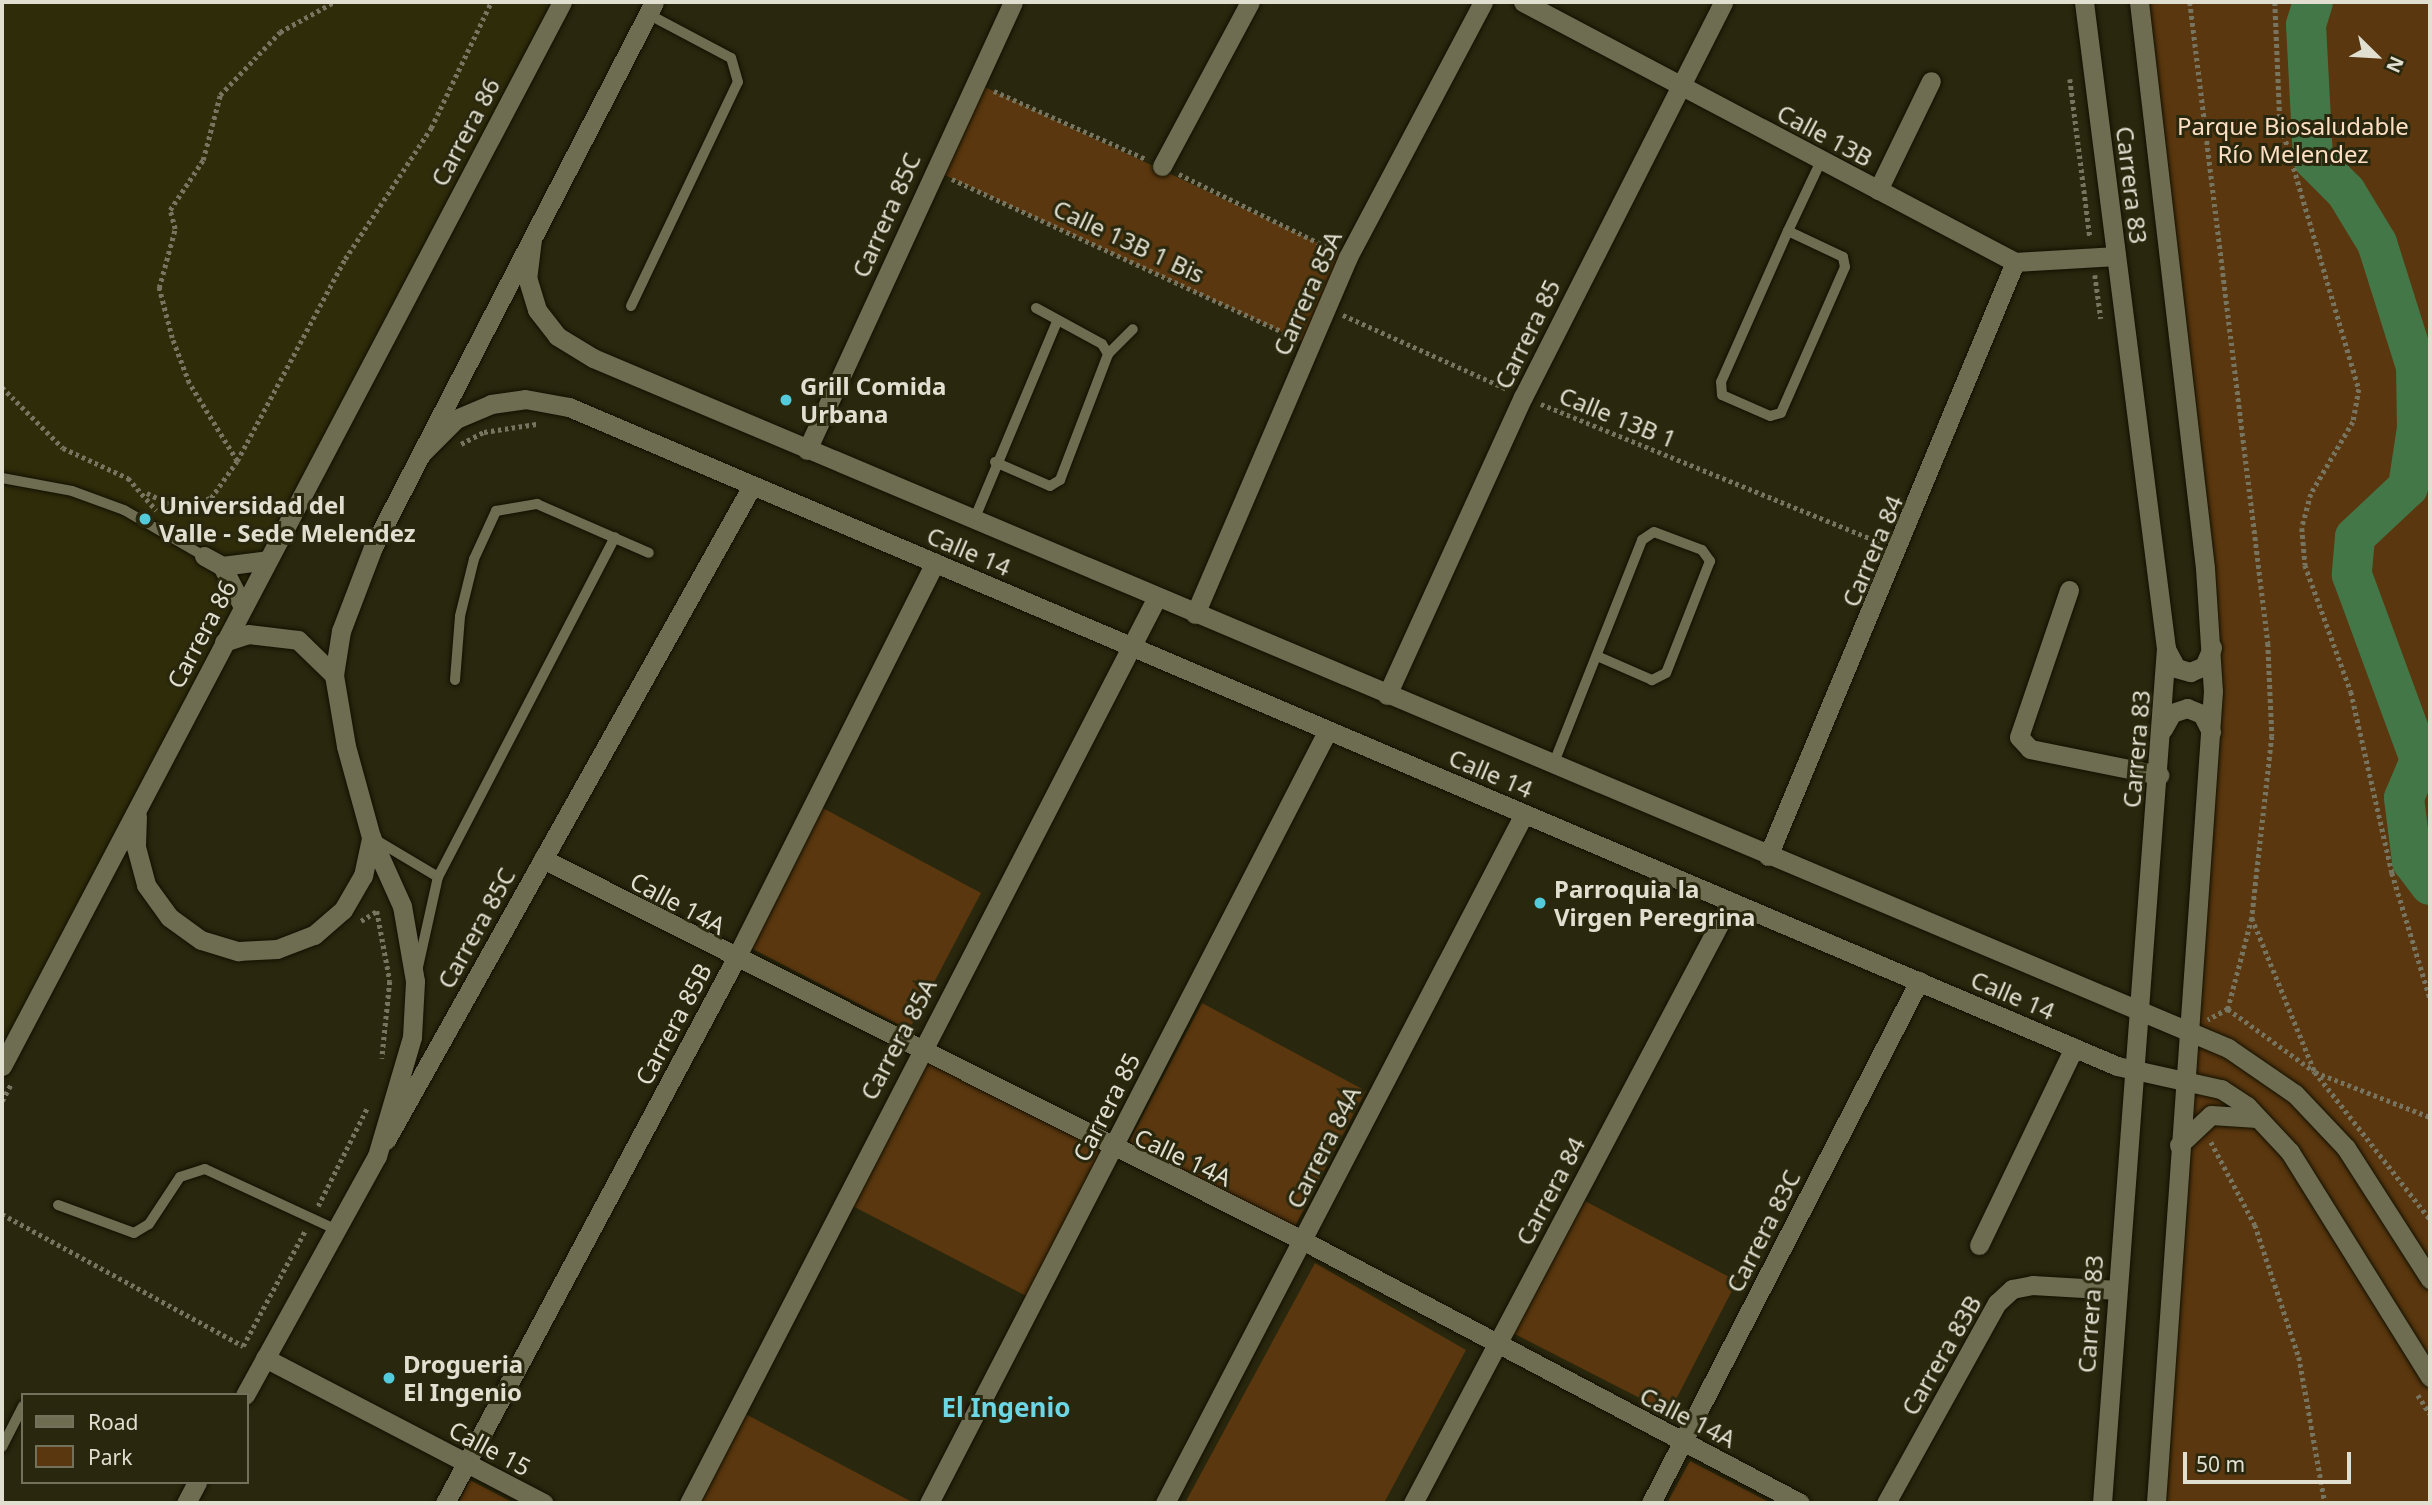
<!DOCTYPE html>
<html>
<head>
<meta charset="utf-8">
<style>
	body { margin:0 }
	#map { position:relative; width:2432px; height:1505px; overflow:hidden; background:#29270d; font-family:"Noto Sans",sans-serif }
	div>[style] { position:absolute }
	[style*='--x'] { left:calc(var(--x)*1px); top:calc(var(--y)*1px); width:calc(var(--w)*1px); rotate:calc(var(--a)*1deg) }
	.built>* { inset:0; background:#2f2c0a }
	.green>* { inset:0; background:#5a370e }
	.river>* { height:40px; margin:-20px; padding:0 20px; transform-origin:20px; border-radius:20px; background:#437748 }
	.path>* { height:4.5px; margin-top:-2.25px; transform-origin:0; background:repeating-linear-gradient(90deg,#777560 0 3.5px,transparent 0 7px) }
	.roads { filter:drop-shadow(0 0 2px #121000) drop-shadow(0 0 2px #121000) }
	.service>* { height:10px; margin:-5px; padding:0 5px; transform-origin:5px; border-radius:5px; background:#6e6d51 }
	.minor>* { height:19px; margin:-9.5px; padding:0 9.5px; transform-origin:9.5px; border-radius:9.5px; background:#6e6d51 }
	.tertiary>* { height:19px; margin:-9.5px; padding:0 9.5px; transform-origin:9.5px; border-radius:9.5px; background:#6e6d51 }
	.dots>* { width:19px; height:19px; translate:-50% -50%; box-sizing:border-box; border:4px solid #29270d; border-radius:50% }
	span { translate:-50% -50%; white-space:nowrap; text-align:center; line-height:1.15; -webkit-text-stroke:6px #29270d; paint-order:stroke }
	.park-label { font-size:24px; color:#fcdfc3 }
	.street-label { font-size:24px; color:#e0dfd0 }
	.poi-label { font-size:24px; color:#e0dfd0; font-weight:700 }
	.left { translate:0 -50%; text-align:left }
	.neighbourhood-label { font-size:26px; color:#6cd6e4; font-weight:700 }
	.frame { position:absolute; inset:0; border:4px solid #e0dfd0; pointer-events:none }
	.legend { position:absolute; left:21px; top:1393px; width:228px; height:91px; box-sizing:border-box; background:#29270d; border:2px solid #72715b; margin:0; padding:9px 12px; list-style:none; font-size:21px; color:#e0dfd0 }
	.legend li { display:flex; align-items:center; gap:14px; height:35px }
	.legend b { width:35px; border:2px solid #72715b }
	.north { position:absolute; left:2341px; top:21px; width:70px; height:70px; -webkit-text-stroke:5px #29270d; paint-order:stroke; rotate:114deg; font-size:19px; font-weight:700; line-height:28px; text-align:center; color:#e0dfd0 }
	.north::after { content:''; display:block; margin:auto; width:24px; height:32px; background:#e0dfd0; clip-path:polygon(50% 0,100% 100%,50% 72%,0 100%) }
	.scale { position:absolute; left:2183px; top:1452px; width:168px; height:32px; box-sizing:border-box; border:4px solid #e0dfd0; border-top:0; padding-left:9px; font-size:21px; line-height:24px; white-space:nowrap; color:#e0dfd0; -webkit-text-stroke:5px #29270d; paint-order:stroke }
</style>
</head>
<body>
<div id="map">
	<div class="built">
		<i style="clip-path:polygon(2px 2px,562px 2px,2px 1066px)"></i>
	</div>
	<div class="green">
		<i style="clip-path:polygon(2139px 2px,2430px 2px,2430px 1503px,2156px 1503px,2213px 691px)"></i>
		<i style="clip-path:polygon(974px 82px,1348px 257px,1310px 345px,934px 170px)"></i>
		<i style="clip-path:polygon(821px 807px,981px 893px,909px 1030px,747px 946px)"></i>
		<i style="clip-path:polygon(1202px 1003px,1366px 1091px,1293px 1230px,1129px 1142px)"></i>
		<i style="clip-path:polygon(919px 1052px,1111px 1150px,1034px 1300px,841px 1200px)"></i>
		<i style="clip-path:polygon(1585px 1201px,1737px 1281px,1669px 1413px,1511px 1332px)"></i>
		<i style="clip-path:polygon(1315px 1263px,1466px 1350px,1384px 1503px,1185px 1503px)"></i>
		<i style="clip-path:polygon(734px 1408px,914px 1503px,689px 1503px)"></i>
		<i style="clip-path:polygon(1690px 1461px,1771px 1503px,1667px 1503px)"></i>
		<i style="clip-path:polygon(470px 1480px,514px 1503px,458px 1503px)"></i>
	</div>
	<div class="river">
		<i style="--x:2313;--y:2;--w:24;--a:107"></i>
		<i style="--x:2306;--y:25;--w:134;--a:87"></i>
		<i style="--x:2313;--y:159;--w:47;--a:45"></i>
		<i style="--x:2346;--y:192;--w:60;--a:58.7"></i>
		<i style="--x:2377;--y:243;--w:130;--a:72.5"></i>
		<i style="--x:2416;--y:367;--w:61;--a:89.1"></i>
		<i style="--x:2417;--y:428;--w:60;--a:98.7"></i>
		<i style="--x:2408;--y:487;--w:73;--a:136.7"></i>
		<i style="--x:2355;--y:537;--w:38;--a:95"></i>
		<i style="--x:2352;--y:575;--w:197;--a:69.8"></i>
		<i style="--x:2420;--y:760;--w:41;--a:112.8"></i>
		<i style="--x:2404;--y:798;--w:64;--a:82.8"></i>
		<i style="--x:2412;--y:861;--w:30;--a:53"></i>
	</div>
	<div class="path">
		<i style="--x:2190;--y:2;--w:646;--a:83.06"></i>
		<i style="--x:2268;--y:643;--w:93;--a:87.5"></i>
		<i style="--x:2272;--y:736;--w:183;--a:96.3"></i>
		<i style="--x:2252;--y:918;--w:94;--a:104.8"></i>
		<i style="--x:2228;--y:1009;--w:23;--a:151"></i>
		<i style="--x:2275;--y:2;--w:119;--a:87.6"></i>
		<i style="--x:2280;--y:121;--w:279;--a:73.6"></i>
		<i style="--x:2359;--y:389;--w:34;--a:100"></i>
		<i style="--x:2353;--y:422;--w:83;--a:120.3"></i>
		<i style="--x:2311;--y:494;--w:35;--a:105"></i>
		<i style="--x:2302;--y:528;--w:37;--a:85"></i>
		<i style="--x:2305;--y:565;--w:135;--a:70.1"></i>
		<i style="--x:2351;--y:692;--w:186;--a:77.2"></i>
		<i style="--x:2392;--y:873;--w:131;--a:73.1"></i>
		<i style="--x:2070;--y:79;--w:159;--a:82.8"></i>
		<i style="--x:994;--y:91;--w:167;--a:24.1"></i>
		<i style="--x:1179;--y:174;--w:169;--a:26.3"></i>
		<i style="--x:952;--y:179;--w:377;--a:24.8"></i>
		<i style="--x:2095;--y:275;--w:44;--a:82.2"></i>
		<i style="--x:1343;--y:315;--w:180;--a:24.3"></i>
		<i style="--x:2;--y:387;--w:86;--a:45"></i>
		<i style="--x:63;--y:448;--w:72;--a:24.8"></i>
		<i style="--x:128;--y:478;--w:43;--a:48.8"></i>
		<i style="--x:1541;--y:404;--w:366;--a:22.2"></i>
		<i style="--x:461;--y:444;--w:26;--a:-28"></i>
		<i style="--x:484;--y:432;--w:53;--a:-8.7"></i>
		<i style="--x:237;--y:461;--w:92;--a:-121.6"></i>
		<i style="--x:189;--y:383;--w:48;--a:-110.7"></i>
		<i style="--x:172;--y:338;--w:52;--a:-104.6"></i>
		<i style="--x:159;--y:288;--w:61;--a:-74.8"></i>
		<i style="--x:175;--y:229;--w:20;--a:-105"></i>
		<i style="--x:170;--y:210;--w:60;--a:-56.6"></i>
		<i style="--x:203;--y:160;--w:67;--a:-75.3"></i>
		<i style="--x:220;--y:95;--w:87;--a:-46.4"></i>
		<i style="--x:280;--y:32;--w:62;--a:-29.1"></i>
		<i style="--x:147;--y:493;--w:37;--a:26"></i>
		<i style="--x:180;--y:509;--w:33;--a:-20"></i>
		<i style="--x:211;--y:498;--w:45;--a:-54.9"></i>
		<i style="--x:237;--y:461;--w:229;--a:-61.9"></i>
		<i style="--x:345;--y:259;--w:157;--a:-56.7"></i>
		<i style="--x:431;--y:128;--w:140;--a:-64.5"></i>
		<i style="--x:2252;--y:918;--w:166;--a:67.8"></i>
		<i style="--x:2315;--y:1072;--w:187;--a:52"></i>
		<i style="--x:361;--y:921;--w:19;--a:-32"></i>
		<i style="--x:377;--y:911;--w:71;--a:79.5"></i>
		<i style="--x:390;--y:981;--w:78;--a:95.9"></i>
		<i style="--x:2228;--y:1009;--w:107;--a:35.9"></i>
		<i style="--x:2315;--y:1072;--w:123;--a:21.4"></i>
		<i style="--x:2;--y:1101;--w:19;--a:-62"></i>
		<i style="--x:2211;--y:1142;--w:94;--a:62.1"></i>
		<i style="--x:2255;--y:1225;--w:139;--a:71.6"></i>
		<i style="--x:2299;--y:1357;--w:148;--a:79.9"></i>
		<i style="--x:318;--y:1206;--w:110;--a:-63.4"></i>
		<i style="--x:2;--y:1214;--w:275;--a:28.7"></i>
		<i style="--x:243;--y:1346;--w:133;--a:-61.7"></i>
		<i style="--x:2418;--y:1395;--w:22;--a:58"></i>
	</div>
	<div class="roads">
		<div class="service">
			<i style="--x:1788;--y:231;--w:61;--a:25.3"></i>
			<i style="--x:1843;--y:257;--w:10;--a:79"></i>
			<i style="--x:1845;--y:267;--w:159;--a:113.7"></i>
			<i style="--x:1781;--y:413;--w:11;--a:165"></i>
			<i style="--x:1770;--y:416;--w:52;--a:-156.4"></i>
			<i style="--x:1722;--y:395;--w:13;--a:-94"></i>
			<i style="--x:1721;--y:382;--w:165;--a:-66.1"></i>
			<i style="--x:1788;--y:231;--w:77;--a:-64.8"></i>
			<i style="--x:631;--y:306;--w:248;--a:-64.5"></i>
			<i style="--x:738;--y:82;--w:25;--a:-106"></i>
			<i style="--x:731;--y:58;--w:94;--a:-152.1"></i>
			<i style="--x:1036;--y:308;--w:75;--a:28.6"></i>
			<i style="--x:1102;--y:344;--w:12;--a:59"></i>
			<i style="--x:995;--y:462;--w:60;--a:23.6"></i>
			<i style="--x:1050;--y:486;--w:12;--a:-31"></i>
			<i style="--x:1060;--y:480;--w:135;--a:-69.1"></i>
			<i style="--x:1108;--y:354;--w:35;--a:-45"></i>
			<i style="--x:2;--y:478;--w:71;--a:10.5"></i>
			<i style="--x:72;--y:491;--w:55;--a:20.1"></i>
			<i style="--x:124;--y:510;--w:92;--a:29.9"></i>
			<i style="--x:974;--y:520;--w:212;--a:-67.3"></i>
			<i style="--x:455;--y:680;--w:64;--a:-85.5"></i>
			<i style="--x:460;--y:616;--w:59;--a:-76.2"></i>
			<i style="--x:474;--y:559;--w:53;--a:-65.4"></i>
			<i style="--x:496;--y:511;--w:42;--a:-9.7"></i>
			<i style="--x:537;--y:504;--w:122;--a:23.6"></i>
			<i style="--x:1553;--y:765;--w:242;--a:-68.4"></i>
			<i style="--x:1642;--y:540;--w:14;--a:-34"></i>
			<i style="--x:1654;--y:532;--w:51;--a:20.6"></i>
			<i style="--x:1702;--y:550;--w:14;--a:54"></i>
			<i style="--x:1710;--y:561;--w:120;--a:111.4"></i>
			<i style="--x:1666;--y:673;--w:16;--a:153"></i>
			<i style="--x:1652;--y:680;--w:60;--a:-156.4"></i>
			<i style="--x:376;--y:840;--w:72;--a:30.8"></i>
			<i style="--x:418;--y:967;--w:92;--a:-77.5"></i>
			<i style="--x:438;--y:877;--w:383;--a:-62.5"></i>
			<i style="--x:58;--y:1205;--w:81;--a:20.2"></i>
			<i style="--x:134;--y:1233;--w:17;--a:-31"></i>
			<i style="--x:149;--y:1224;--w:56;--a:-56.6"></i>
			<i style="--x:180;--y:1177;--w:26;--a:-18"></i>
			<i style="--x:205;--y:1169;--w:143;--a:24.8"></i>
			<i style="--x:2;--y:1447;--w:46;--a:-62.9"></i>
		</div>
		<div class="minor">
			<i style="--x:1523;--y:2;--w:556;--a:27.85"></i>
			<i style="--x:2015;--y:262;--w:101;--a:-3.4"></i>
			<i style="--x:1162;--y:166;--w:186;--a:-61.8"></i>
			<i style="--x:1878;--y:190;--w:121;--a:-64.1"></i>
			<i style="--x:807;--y:450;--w:493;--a:-65.3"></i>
			<i style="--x:204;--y:556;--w:21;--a:29"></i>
			<i style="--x:222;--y:566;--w:46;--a:62.9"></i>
			<i style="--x:222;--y:566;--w:46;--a:-7.4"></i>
			<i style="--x:2069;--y:590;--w:155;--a:108.8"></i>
			<i style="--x:2019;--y:737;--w:16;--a:47"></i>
			<i style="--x:2030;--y:749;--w:132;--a:11.4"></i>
			<i style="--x:1195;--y:614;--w:388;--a:-66.8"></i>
			<i style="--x:1348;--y:257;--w:289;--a:-62.1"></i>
			<i style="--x:1387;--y:695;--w:328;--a:-65.5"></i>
			<i style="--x:1523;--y:397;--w:443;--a:-63.1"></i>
			<i style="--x:1768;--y:856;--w:643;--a:-67.42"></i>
			<i style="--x:543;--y:859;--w:849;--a:26.66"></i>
			<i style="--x:1302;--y:1240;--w:563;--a:27.84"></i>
			<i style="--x:386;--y:1140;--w:749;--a:-60.77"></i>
			<i style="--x:1979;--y:1245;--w:219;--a:-64.3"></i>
			<i style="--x:265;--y:1358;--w:314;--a:27.5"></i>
			<i style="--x:445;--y:1503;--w:616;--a:-61.89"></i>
			<i style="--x:735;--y:960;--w:445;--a:-63.3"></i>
			<i style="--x:689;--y:1503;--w:1017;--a:-62.68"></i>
			<i style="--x:929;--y:1503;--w:868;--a:-62.7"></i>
			<i style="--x:1165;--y:1503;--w:777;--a:-62.48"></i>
			<i style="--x:1413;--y:1503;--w:680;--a:-62.12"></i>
			<i style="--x:1651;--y:1503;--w:587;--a:-62.82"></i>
			<i style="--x:1886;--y:1503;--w:229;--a:-61"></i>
			<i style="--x:1997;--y:1303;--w:21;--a:-43"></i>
			<i style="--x:2012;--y:1289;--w:21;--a:-11"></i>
			<i style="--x:2033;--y:1285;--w:84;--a:3.4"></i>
		</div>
		<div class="tertiary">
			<i style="--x:2084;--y:2;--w:651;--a:82.77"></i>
			<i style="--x:2166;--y:648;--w:857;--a:94.28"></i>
			<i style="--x:2139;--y:2;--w:570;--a:83.35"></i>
			<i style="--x:2205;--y:568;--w:123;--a:86.3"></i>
			<i style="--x:2213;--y:691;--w:814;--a:94.02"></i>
			<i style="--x:532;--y:239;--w:38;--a:97"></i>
			<i style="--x:527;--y:277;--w:34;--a:73"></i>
			<i style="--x:537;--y:310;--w:33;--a:52"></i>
			<i style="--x:557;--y:336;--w:42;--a:31.4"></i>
			<i style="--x:593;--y:358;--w:1775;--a:22.88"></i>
			<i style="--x:2228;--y:1048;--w:81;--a:34.5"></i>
			<i style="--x:2295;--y:1094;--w:74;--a:46.6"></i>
			<i style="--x:2346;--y:1148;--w:156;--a:57.3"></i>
			<i style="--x:422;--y:453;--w:48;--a:-45"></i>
			<i style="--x:456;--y:419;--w:38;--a:-23"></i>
			<i style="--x:491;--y:404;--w:34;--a:-8"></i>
			<i style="--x:525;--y:399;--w:45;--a:10.3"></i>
			<i style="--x:569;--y:407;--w:1682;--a:23.06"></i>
			<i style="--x:2117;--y:1066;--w:107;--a:12.5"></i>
			<i style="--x:2221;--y:1089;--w:31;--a:33"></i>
			<i style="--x:2247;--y:1106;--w:63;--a:46.9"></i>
			<i style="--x:2290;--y:1152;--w:265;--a:58.1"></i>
			<i style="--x:224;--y:642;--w:25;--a:-18"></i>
			<i style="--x:248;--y:634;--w:50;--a:6.8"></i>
			<i style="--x:298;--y:640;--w:50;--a:44.2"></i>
			<i style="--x:2166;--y:649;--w:21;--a:62"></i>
			<i style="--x:2176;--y:668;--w:15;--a:16"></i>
			<i style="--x:2190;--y:672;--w:15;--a:-23"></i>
			<i style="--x:2204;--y:666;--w:20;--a:-66"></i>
			<i style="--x:2163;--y:729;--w:18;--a:-61"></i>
			<i style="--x:2172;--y:713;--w:16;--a:-18"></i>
			<i style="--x:2187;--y:708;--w:16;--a:22"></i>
			<i style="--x:2202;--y:714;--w:20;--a:63"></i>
			<i style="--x:137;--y:816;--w:31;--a:92"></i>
			<i style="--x:136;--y:847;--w:39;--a:75"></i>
			<i style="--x:146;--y:885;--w:39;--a:54"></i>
			<i style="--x:169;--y:917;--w:39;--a:36"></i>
			<i style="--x:201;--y:940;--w:39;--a:17"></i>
			<i style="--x:238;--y:951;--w:39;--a:-3"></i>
			<i style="--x:277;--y:949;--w:40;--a:-21"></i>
			<i style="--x:314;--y:935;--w:38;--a:-41"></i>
			<i style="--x:343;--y:910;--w:39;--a:-60"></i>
			<i style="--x:363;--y:876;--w:40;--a:-78"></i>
			<i style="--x:2;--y:1066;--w:1202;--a:-62.24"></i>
			<i style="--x:2179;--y:1145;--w:44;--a:-43.2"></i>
			<i style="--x:2211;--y:1115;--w:46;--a:3.7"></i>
			<i style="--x:245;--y:1395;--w:273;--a:-61.1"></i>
			<i style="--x:377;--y:1156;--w:124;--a:-73.6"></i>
			<i style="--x:412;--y:1037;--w:56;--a:-86.9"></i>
			<i style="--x:415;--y:981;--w:76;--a:-99.8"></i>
			<i style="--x:402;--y:906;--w:76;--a:-114.2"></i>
			<i style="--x:371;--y:837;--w:94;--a:-105.4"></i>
			<i style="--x:346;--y:746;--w:72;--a:-99.6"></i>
			<i style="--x:334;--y:675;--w:45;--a:-81"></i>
			<i style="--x:341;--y:631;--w:90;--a:-69.1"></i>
			<i style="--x:373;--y:547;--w:613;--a:-62.72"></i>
			<i style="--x:186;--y:1503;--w:24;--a:-62"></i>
		</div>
	</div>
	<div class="dots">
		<i style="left:786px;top:400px;background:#53cbda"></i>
		<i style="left:145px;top:519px;background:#53cbda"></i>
		<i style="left:1540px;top:903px;background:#53cbda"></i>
		<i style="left:389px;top:1378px;background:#53cbda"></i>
	</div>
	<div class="park-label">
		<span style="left:2293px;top:140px">Parque Biosaludable<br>Río Melendez</span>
	</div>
	<div class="street-label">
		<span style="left:465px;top:132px;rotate:-62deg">Carrera 86</span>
		<span style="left:1825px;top:135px;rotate:28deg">Calle 13B</span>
		<span style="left:2132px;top:185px;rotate:83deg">Carrera 83</span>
		<span style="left:886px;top:215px;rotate:-66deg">Carrera 85C</span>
		<span style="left:1129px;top:241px;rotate:25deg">Calle 13B 1 Bis</span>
		<span style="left:1307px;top:293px;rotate:-66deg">Carrera 85A</span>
		<span style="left:1527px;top:334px;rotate:-64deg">Carrera 85</span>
		<span style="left:1618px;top:417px;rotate:22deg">Calle 13B 1</span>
		<span style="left:969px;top:551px;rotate:23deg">Calle 14</span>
		<span style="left:1872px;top:551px;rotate:-67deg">Carrera 84</span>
		<span style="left:201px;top:634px;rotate:-62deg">Carrera 86</span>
		<span style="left:2136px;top:749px;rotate:-85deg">Carrera 83</span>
		<span style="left:1491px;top:773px;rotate:23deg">Calle 14</span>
		<span style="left:678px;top:903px;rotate:28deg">Calle 14A</span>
		<span style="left:476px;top:928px;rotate:-61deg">Carrera 85C</span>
		<span style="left:2013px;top:995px;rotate:23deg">Calle 14</span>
		<span style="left:673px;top:1024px;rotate:-62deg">Carrera 85B</span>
		<span style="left:898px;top:1039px;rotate:-62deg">Carrera 85A</span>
		<span style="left:1106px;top:1107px;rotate:-63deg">Carrera 85</span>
		<span style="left:1323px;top:1147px;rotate:-63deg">Carrera 84A</span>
		<span style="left:1183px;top:1157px;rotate:25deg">Calle 14A</span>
		<span style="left:1550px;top:1191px;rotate:-62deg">Carrera 84</span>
		<span style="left:1763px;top:1231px;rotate:-63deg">Carrera 83C</span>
		<span style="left:2090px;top:1314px;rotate:-86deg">Carrera 83</span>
		<span style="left:1941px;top:1355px;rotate:-60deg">Carrera 83B</span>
		<span style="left:1688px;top:1417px;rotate:27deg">Calle 14A</span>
		<span style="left:490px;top:1448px;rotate:28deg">Calle 15</span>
	</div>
	<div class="poi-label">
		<span class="left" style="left:800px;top:400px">Grill Comida<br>Urbana</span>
		<span class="left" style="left:159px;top:519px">Universidad del<br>Valle - Sede Melendez</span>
		<span class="left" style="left:1554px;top:903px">Parroquia la<br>Virgen Peregrina</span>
		<span class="left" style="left:403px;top:1378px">Drogueria<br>El Ingenio</span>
	</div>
	<div class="neighbourhood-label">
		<span style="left:1006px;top:1408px">El Ingenio</span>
	</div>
	<div class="frame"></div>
	<ul class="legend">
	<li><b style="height:9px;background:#6e6d51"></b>Road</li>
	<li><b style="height:19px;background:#5a370e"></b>Park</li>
	</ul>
	<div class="north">N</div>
	<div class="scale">50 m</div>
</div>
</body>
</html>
